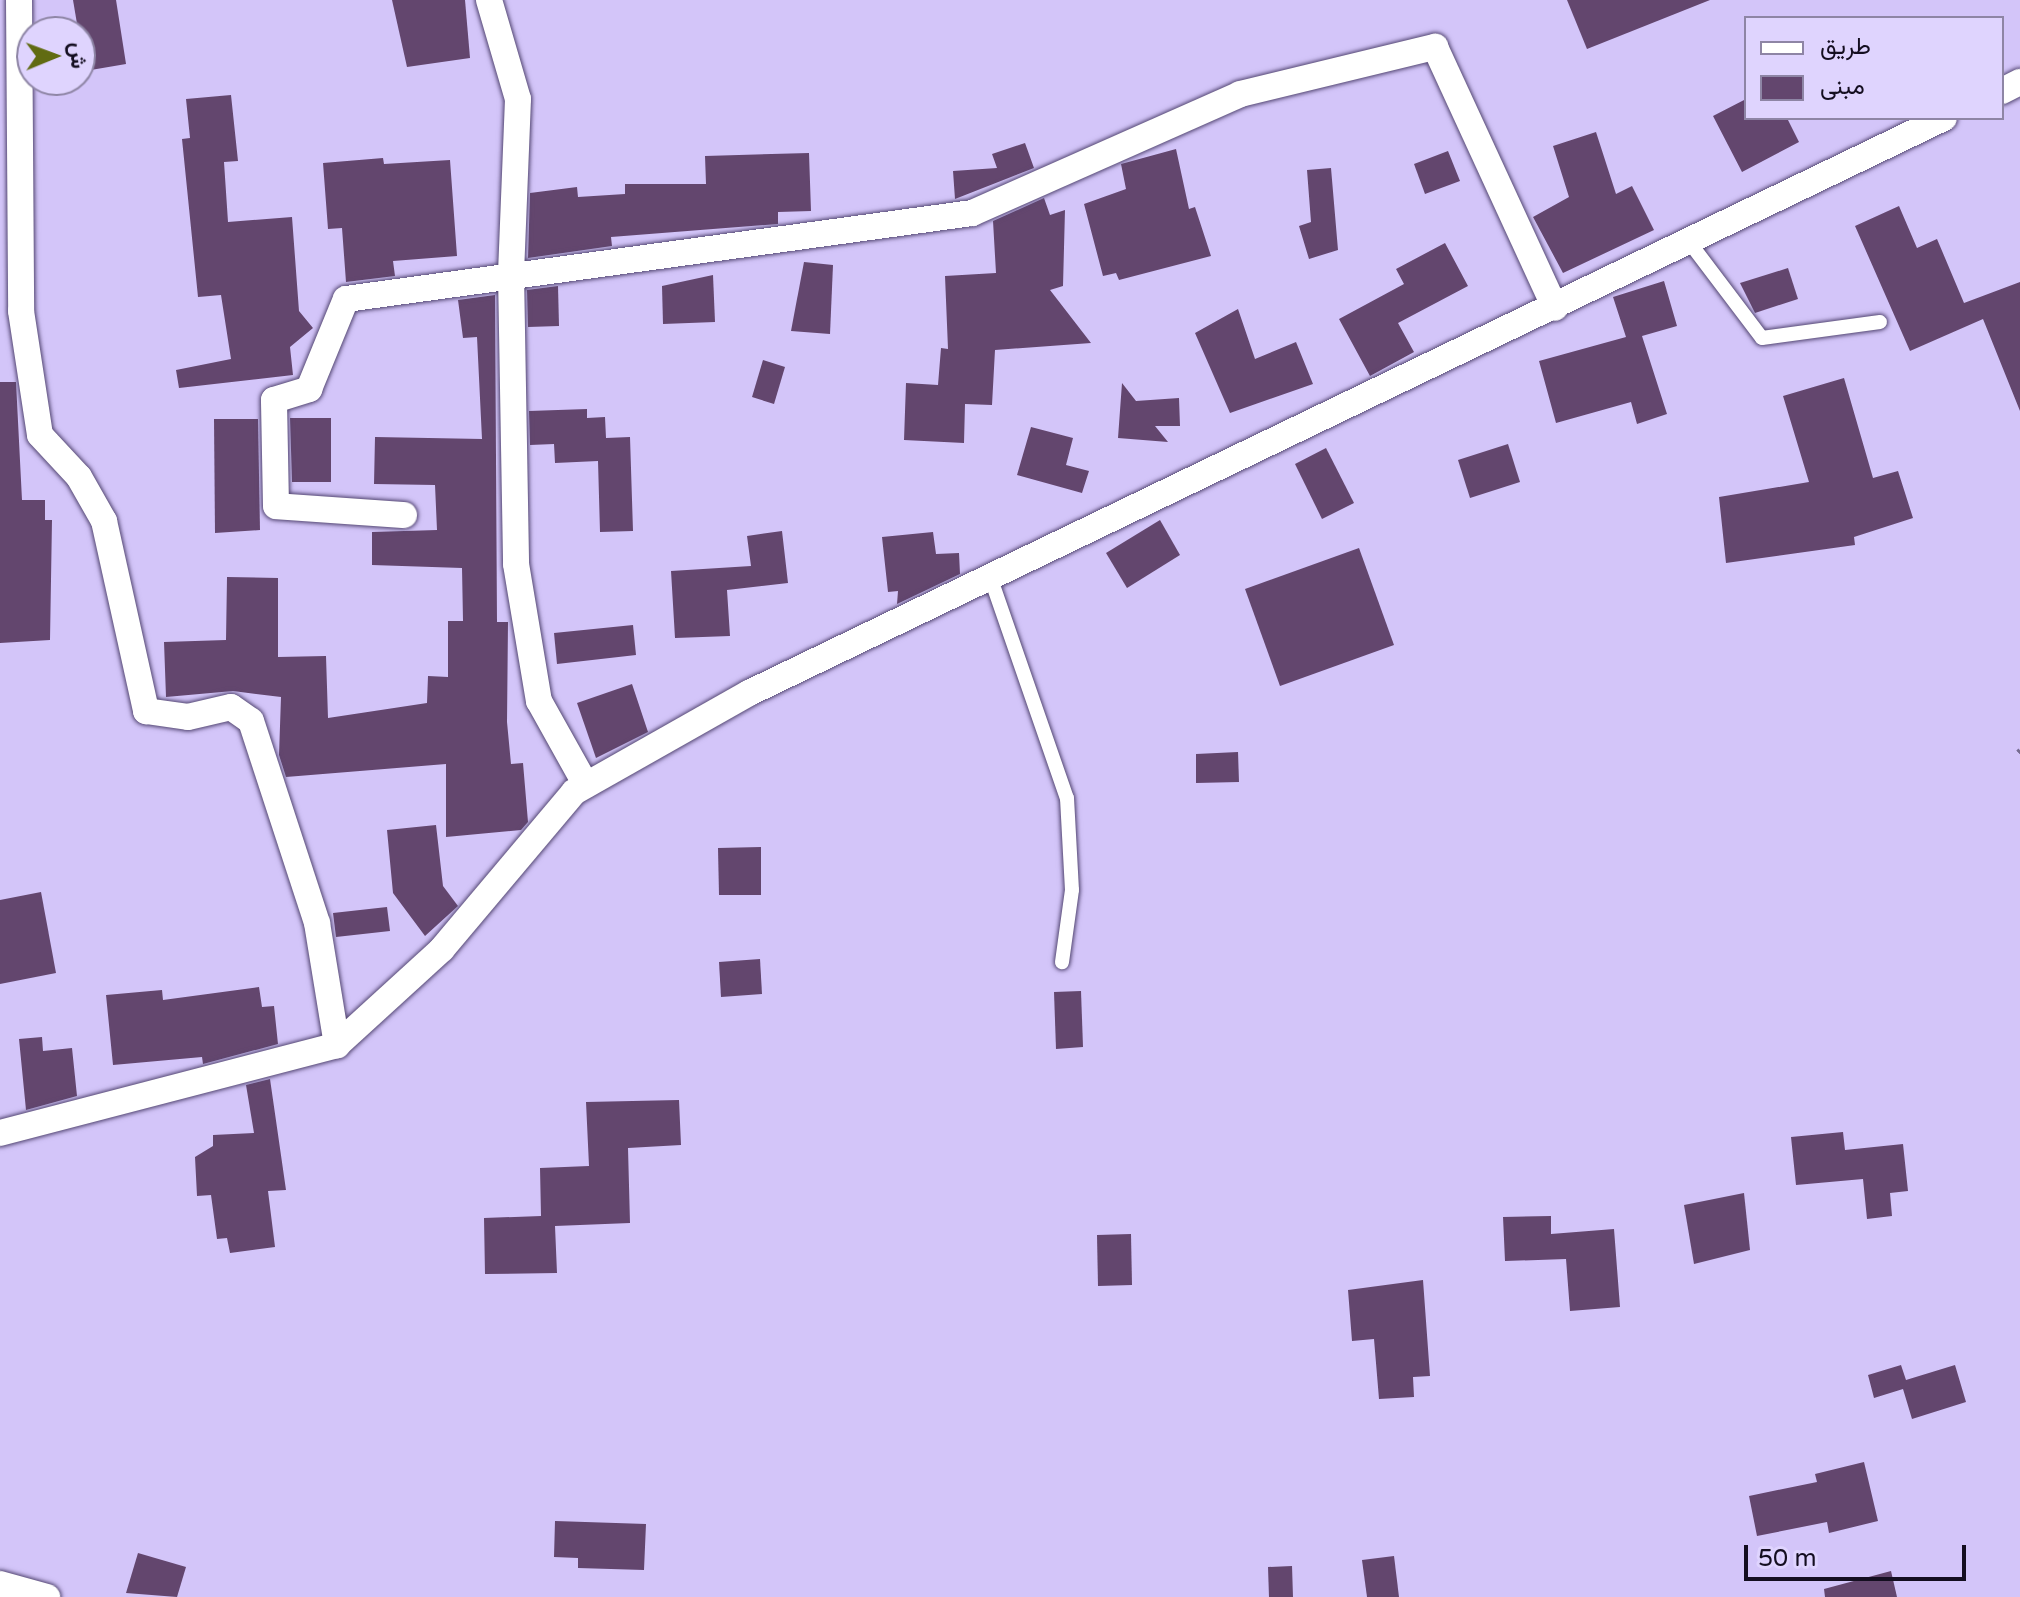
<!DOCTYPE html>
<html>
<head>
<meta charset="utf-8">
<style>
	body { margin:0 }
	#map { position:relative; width:2020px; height:1597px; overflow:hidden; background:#d3c5f9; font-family:"Varela Round",Vazirmatn,sans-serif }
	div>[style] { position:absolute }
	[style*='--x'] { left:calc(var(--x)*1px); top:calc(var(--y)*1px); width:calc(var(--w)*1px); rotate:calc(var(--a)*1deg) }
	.building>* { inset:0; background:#63466e }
	.path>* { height:5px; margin-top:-2.5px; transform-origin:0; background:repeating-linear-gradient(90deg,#766c90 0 4px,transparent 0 10px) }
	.roads { filter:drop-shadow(0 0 2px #544773) drop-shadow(0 0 2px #544773) }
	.lane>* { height:14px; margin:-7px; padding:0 7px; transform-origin:7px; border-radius:7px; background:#fff }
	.street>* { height:26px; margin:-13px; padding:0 13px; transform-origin:13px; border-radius:13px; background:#fff }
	span { translate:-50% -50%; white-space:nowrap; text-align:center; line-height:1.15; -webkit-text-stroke:8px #dfd4fe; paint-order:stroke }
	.legend { position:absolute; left:1744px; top:16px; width:260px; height:104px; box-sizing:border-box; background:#dfd4fe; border:2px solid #8e85a5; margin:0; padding:10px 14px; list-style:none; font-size:24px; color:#140e20 }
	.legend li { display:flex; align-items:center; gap:16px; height:40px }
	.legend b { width:40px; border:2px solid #8e85a5 }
	.north { position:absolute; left:16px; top:16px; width:80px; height:80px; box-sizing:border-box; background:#dfd4fe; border:2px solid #8e85a5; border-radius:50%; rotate:89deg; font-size:22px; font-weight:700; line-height:32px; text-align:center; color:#140e20 }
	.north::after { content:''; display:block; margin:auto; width:28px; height:36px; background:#616b12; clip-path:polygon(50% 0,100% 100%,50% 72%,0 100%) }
	.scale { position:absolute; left:1744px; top:1545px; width:222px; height:36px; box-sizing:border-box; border:4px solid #140e20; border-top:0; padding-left:10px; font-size:24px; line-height:28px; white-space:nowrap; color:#140e20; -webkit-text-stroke:6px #dfd4fe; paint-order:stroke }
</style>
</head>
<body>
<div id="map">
	<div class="building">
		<i style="clip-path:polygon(73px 0,116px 0,126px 64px,85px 71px)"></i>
		<i style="clip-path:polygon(392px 0,465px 0,470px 58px,407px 67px)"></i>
		<i style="clip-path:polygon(1567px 0,1710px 0,1587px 49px)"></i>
		<i style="clip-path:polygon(231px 95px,238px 161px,224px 162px,228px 222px,292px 217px,299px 311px,313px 328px,290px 347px,293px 375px,179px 388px,176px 370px,231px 359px,221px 295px,198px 297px,182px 139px,190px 138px,186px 99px)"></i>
		<i style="clip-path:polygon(1746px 99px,1746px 118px,1787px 118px,1799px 142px,1742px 172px,1713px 116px)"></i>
		<i style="clip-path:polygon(1596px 132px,1616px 194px,1632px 186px,1654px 230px,1563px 273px,1533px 217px,1569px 197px,1553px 146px)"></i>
		<i style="clip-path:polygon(1025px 143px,1034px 168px,955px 199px,953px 171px,997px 168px,992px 154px)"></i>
		<i style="clip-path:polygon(1176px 149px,1189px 209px,1195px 207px,1211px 256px,1119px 280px,1116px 273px,1103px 276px,1084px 204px,1126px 189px,1121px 164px)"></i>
		<i style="clip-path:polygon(1448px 151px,1460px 181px,1425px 194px,1414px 164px)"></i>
		<i style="clip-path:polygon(809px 153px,811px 211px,778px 212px,778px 224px,611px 237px,612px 246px,528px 258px,530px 193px,577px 187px,578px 197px,625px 194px,625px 184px,706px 184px,705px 156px)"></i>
		<i style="clip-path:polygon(383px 158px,384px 164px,450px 160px,457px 256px,393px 261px,395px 276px,346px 282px,342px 228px,328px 229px,323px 163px)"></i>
		<i style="clip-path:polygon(1331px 168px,1338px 250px,1309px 259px,1299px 226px,1311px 222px,1307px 170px)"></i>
		<i style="clip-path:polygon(1044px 198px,1050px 215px,1065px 210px,1063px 286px,1050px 290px,1091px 343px,995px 350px,992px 405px,965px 404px,964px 443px,904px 440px,906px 383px,938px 385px,941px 348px,948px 349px,945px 276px,996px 273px,993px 221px)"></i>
		<i style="clip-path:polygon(1899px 206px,1917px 248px,1937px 239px,1964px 303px,2020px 282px,2020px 411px,1983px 319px,1910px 351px,1855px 226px)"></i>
		<i style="clip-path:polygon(1445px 243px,1468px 286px,1398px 323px,1414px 352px,1370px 376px,1339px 319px,1404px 284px,1396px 269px)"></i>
		<i style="clip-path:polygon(804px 262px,833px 265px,830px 334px,791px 331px)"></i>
		<i style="clip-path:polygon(1788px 268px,1798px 299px,1755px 313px,1740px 283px)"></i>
		<i style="clip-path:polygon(713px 275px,715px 322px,663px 324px,662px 286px)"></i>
		<i style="clip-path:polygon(1664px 281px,1677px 326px,1642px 336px,1667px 414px,1637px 424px,1631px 402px,1556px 423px,1539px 361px,1626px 337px,1613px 297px)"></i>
		<i style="clip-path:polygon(558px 286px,559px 326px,528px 327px,527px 290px)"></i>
		<i style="clip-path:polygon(495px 295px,497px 622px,508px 622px,507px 722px,511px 764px,523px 763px,528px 822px,521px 830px,446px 837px,446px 764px,286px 777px,279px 755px,281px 697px,233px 691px,166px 697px,164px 642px,226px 640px,227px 577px,278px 578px,278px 657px,326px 656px,328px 718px,427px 703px,428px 676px,448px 677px,448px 621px,463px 621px,462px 568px,372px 565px,372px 532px,437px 530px,435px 485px,374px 484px,375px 437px,482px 439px,477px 337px,463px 338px,458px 300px)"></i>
		<i style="clip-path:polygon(1238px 309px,1255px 359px,1296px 342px,1313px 384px,1230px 413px,1195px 333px)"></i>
		<i style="clip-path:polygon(763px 360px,785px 367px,774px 404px,752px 397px)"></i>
		<i style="clip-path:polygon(1844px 378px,1873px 478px,1898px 471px,1913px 518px,1854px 537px,1855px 545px,1726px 563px,1719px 497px,1809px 482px,1783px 396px)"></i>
		<i style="clip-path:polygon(0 382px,16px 382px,22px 500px,45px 500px,45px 520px,52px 520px,50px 640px,0 643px)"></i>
		<i style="clip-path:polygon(1122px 383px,1136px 401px,1179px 398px,1180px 426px,1155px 426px,1168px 442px,1118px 438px)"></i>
		<i style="clip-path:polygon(587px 409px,587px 418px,605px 417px,606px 438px,630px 437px,633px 531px,600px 532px,598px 461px,555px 463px,554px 444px,530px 445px,529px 411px)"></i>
		<i style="clip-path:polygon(290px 418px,331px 418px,331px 482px,292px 482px)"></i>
		<i style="clip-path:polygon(214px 419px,258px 419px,260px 530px,215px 533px)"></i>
		<i style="clip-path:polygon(1031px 427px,1073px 438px,1066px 465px,1089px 471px,1082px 493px,1017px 475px)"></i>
		<i style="clip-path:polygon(1508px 444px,1520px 482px,1470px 498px,1458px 460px)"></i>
		<i style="clip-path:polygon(1326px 448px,1354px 503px,1322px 519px,1295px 464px)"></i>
		<i style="clip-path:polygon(1160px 520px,1180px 555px,1127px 588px,1106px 553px)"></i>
		<i style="clip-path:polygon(782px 531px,788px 583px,727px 590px,730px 636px,675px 638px,671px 571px,751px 566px,747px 536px)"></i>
		<i style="clip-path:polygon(933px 532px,936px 554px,959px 553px,960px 574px,897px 604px,898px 591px,888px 592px,882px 537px)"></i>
		<i style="clip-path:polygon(1359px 548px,1394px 645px,1280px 686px,1245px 589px)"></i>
		<i style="clip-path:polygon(633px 625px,636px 655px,557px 664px,554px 633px)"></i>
		<i style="clip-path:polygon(632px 684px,648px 732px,596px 758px,577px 703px)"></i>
		<i style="clip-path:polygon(1238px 752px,1239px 782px,1196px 783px,1196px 754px)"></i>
		<i style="clip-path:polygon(436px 825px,443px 886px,458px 906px,425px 936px,393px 893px,387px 830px)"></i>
		<i style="clip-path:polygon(761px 847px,761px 895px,719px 895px,718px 848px)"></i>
		<i style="clip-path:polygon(41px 892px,56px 973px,0 984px,0 900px)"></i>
		<i style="clip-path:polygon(387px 907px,390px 931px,336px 937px,333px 913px)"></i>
		<i style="clip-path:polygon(760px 959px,762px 994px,721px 997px,719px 962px)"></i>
		<i style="clip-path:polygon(259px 987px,262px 1007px,274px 1006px,278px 1044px,203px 1064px,202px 1057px,113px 1065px,106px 995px,162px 990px,163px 1000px)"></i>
		<i style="clip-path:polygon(1081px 991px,1083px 1047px,1056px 1049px,1054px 992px)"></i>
		<i style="clip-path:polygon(42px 1037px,43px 1051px,72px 1048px,77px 1096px,26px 1110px,19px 1039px)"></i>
		<i style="clip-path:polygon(270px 1079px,286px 1190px,268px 1191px,275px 1247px,230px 1253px,227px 1238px,217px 1239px,211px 1195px,197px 1196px,195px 1157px,213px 1146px,213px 1135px,254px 1133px,246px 1085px)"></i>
		<i style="clip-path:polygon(679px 1100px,681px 1145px,628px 1148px,630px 1223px,555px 1226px,557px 1273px,485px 1274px,484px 1218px,541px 1216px,540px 1168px,589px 1166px,586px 1102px)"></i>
		<i style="clip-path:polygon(1843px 1132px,1845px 1150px,1903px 1144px,1908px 1191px,1890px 1193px,1892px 1216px,1867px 1219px,1863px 1179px,1796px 1185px,1791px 1137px)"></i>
		<i style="clip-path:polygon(1744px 1193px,1750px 1250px,1694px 1264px,1684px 1205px)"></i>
		<i style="clip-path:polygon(1551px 1216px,1551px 1234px,1614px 1229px,1620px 1307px,1570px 1311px,1566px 1259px,1505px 1261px,1503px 1217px)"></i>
		<i style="clip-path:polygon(1131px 1234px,1132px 1285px,1098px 1286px,1097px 1235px)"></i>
		<i style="clip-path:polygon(1423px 1280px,1430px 1376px,1413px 1377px,1414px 1397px,1379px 1399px,1374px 1339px,1352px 1341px,1348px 1290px)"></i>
		<i style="clip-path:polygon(1901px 1365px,1906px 1380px,1955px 1365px,1966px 1402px,1912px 1419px,1903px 1389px,1874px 1398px,1868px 1375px)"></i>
		<i style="clip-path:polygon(1864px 1462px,1878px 1521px,1829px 1533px,1827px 1522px,1757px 1536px,1749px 1496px,1817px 1482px,1815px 1474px)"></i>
		<i style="clip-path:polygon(555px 1521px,646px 1524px,644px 1570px,578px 1568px,578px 1558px,554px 1557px)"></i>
		<i style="clip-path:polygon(138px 1553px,186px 1567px,177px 1597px,126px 1593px)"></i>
		<i style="clip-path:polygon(1394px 1556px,1399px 1597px,1367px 1597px,1362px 1560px)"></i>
		<i style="clip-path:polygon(1292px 1566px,1293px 1597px,1269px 1597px,1268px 1567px)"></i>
		<i style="clip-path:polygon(1891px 1571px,1897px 1597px,1825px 1597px,1824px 1589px)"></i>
	</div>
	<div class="path">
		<i style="--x:2018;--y:752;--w:3;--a:-45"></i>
	</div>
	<div class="roads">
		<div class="lane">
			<i style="--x:1687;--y:239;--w:124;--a:52.9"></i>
			<i style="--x:1762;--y:338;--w:119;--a:-7.7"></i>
			<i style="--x:992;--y:582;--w:229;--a:70.9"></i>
			<i style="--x:1067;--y:798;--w:92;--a:86.9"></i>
			<i style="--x:1072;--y:890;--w:73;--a:97.9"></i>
		</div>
		<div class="street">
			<i style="--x:19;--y:0;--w:311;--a:89.6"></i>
			<i style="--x:21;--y:311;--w:125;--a:81.3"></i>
			<i style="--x:40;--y:435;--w:57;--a:47.1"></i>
			<i style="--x:79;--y:477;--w:51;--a:60.4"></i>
			<i style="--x:104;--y:521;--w:195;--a:77.5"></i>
			<i style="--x:146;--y:711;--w:42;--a:8.1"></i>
			<i style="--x:188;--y:717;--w:44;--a:-13.1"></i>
			<i style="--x:231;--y:707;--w:24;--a:35"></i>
			<i style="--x:251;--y:721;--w:213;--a:71.9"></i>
			<i style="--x:317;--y:923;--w:124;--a:80.7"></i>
			<i style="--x:489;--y:0;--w:103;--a:73.7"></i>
			<i style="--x:518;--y:99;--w:174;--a:92.3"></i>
			<i style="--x:511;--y:273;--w:291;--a:89"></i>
			<i style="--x:516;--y:564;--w:139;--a:80.5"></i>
			<i style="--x:539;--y:701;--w:96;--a:60.8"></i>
			<i style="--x:2002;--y:91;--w:20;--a:-27"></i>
			<i style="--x:404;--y:515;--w:128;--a:-176"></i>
			<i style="--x:276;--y:506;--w:106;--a:-91.1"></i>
			<i style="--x:274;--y:400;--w:37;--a:-17"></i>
			<i style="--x:309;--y:389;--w:97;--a:-67.7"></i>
			<i style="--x:346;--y:299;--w:632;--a:-7.82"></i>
			<i style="--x:972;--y:213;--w:293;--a:-23.9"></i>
			<i style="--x:1240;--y:94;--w:201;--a:-13.6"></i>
			<i style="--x:1435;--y:47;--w:287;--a:65.3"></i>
			<i style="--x:0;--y:1133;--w:348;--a:-14.6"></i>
			<i style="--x:337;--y:1045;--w:142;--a:-42.4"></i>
			<i style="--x:442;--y:949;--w:205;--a:-49.9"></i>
			<i style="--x:574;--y:792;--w:201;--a:-29.5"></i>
			<i style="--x:749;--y:693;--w:1326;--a:-25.7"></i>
			<i style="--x:0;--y:1584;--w:49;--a:15.5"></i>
		</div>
	</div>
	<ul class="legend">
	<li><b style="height:10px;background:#fff"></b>طريق</li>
	<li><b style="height:22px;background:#63466e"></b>مبنى</li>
	</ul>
	<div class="north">ش</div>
	<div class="scale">50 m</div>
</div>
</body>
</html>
